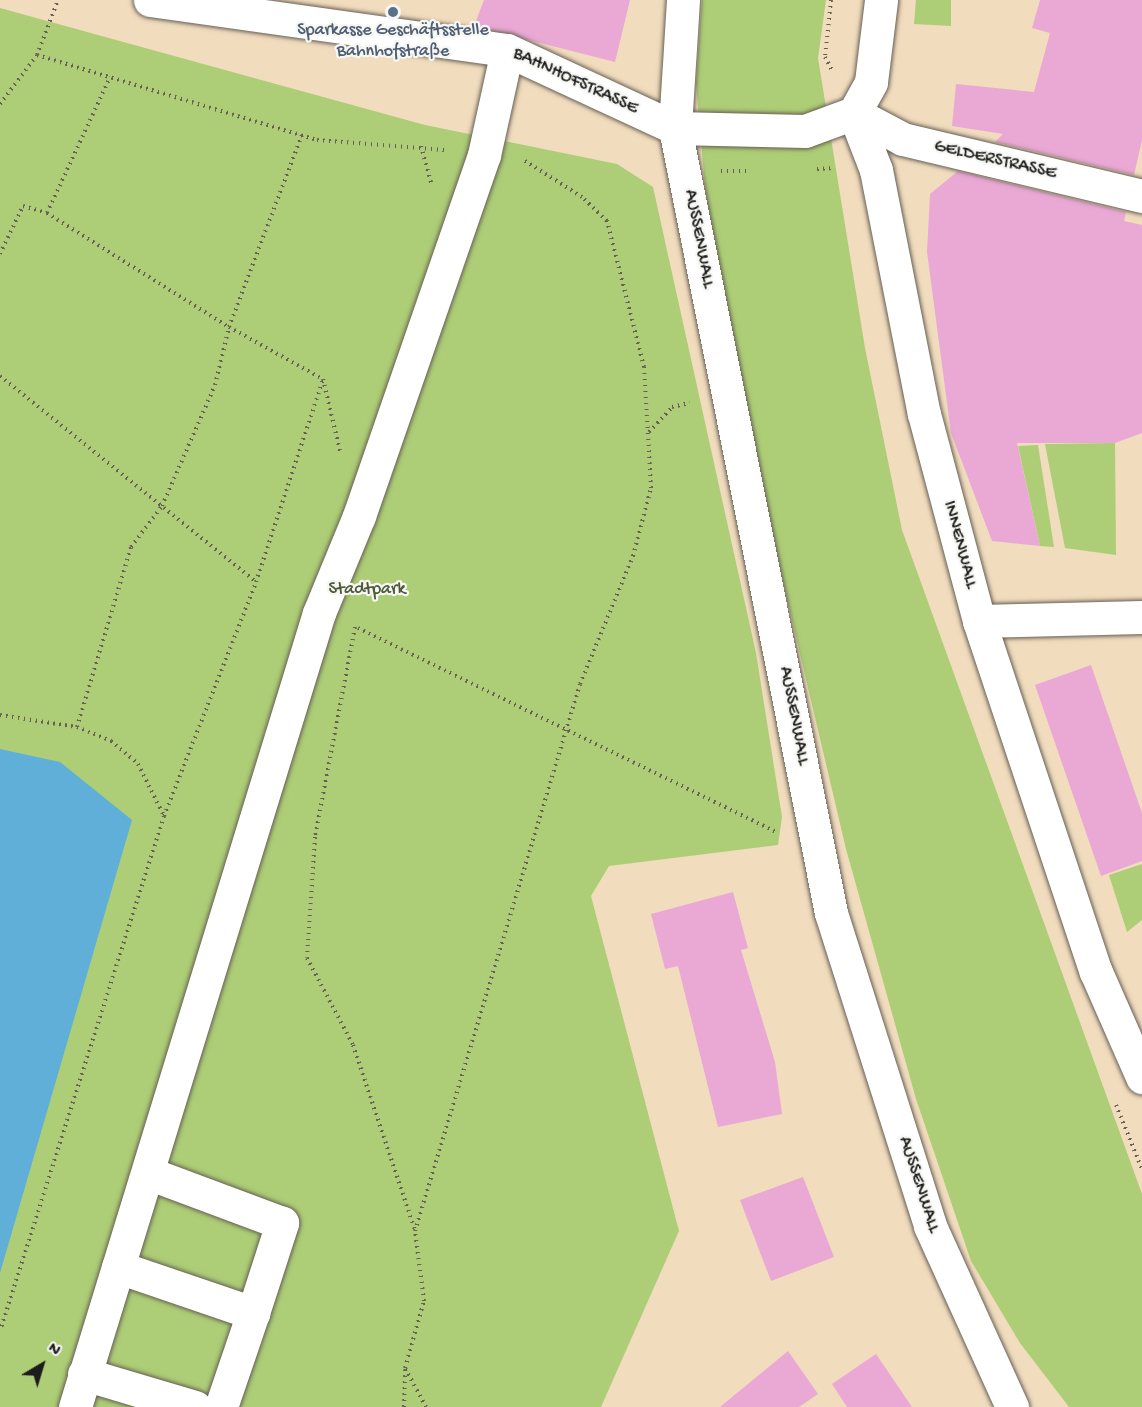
<!DOCTYPE html>
<html>
<head>
<meta charset="utf-8">
<style>
	body { margin:0 }
	#map { position:relative; width:1142px; height:1407px; overflow:hidden; background:#f1dcbe; font-family:"Gochi Hand",sans-serif }
	div>[style] { position:absolute }
	[style*='--x'] { left:calc(var(--x)*1px); top:calc(var(--y)*1px); width:calc(var(--w)*1px); rotate:calc(var(--a)*1deg) }
	.green>* { inset:0; background:#adce76 }
	.water>* { inset:0; background:#5fafd9 }
	.building>* { inset:0; background:#e9a9d4 }
	.path>* { height:4px; margin-top:-2px; transform-origin:0; background:repeating-linear-gradient(90deg,#675f55 0 1.5px,transparent 0 6px) }
	.roads { filter:drop-shadow(0 0 2px #675f55) drop-shadow(0 0 2px #675f55) }
	.minor>* { height:33px; margin:-16.5px; padding:0 16.5px; transform-origin:16.5px; border-radius:16.5px; background:#fff }
	.dots>* { width:16px; height:16px; translate:-50% -50%; box-sizing:border-box; border:3px solid #f6f6f2; border-radius:50% }
	span { translate:-50% -50%; white-space:nowrap; text-align:center; line-height:1.15; -webkit-text-stroke:4.5px #f6f6f2; paint-order:stroke }
	.service-label { font-size:18px; color:#4e5e75 }
	.street-label { font-size:18px; color:#1c1c1c }
	.park-label { font-size:18px; color:#4f5a3c }
	.north { position:absolute; left:12px; top:1335px; width:60px; height:60px; -webkit-text-stroke:4px #f6f6f2; paint-order:stroke; rotate:38deg; font-size:16px; font-weight:700; line-height:24px; text-align:center; color:#1c1c1c }
	.north::after { content:''; display:block; margin:auto; width:21px; height:27px; background:#1c1c1c; clip-path:polygon(50% 0,100% 100%,50% 72%,0 100%) }
</style>
</head>
<body>
<div id="map">
	<div class="green">
		<i style="clip-path:polygon(702px 0,826px 0,818px 58px,865px 348px,902px 530px,1142px 1194px,1142px 1407px,1069px 1407px,1020px 1343px,971px 1261px,916px 1099px,846px 849px,736px 382px,705px 187px,696px 84px)"></i>
		<i style="clip-path:polygon(916px 0,951px 0,951px 26px,914px 24px)"></i>
		<i style="clip-path:polygon(0 8px,425px 125px,617px 164px,653px 187px,756px 653px,782px 817px,778px 845px,609px 866px,591px 896px,679px 1231px,601px 1407px,0 1407px)"></i>
		<i style="clip-path:polygon(1115px 443px,1116px 555px,1065px 548px,1045px 444px)"></i>
		<i style="clip-path:polygon(1038px 445px,1054px 547px,1040px 546px,1018px 446px)"></i>
		<i style="clip-path:polygon(1142px 864px,1142px 920px,1127px 932px,1109px 875px)"></i>
	</div>
	<div class="water">
		<i style="clip-path:polygon(0 749px,60px 762px,132px 820px,0 1273px)"></i>
	</div>
	<div class="building">
		<i style="clip-path:polygon(484px 0,630px 0,615px 62px,474px 26px)"></i>
		<i style="clip-path:polygon(1040px 0,1142px 0,1142px 140px,1134px 175px,995px 142px,1003px 134px,952px 126px,956px 84px,1034px 92px,1050px 33px,1032px 28px)"></i>
		<i style="clip-path:polygon(958px 171px,1126px 212px,1124px 221px,1142px 225px,1142px 433px,1115px 443px,1017px 443px,1040px 546px,992px 541px,951px 433px,927px 252px,930px 194px)"></i>
		<i style="clip-path:polygon(1091px 665px,1142px 813px,1142px 861px,1101px 876px,1035px 685px)"></i>
		<i style="clip-path:polygon(733px 892px,748px 948px,741px 950px,775px 1062px,782px 1114px,718px 1127px,678px 966px,665px 969px,651px 914px)"></i>
		<i style="clip-path:polygon(803px 1177px,834px 1257px,771px 1281px,740px 1200px)"></i>
		<i style="clip-path:polygon(788px 1351px,818px 1394px,799px 1407px,720px 1407px)"></i>
		<i style="clip-path:polygon(876px 1354px,912px 1407px,847px 1407px,832px 1384px)"></i>
	</div>
	<div class="path">
		<i style="--x:831;--y:0;--w:57;--a:96"></i>
		<i style="--x:825;--y:57;--w:17;--a:62"></i>
		<i style="--x:37;--y:55;--w:293;--a:16.9"></i>
		<i style="--x:317;--y:140;--w:129;--a:4.4"></i>
		<i style="--x:0;--y:104;--w:61;--a:-52.9"></i>
		<i style="--x:37;--y:55;--w:59;--a:-69.1"></i>
		<i style="--x:421;--y:146;--w:41;--a:74.6"></i>
		<i style="--x:817;--y:169;--w:16;--a:-4"></i>
		<i style="--x:721;--y:171;--w:26;--a:0"></i>
		<i style="--x:47;--y:213;--w:150;--a:-65.1"></i>
		<i style="--x:0;--y:254;--w:53;--a:-64.4"></i>
		<i style="--x:23;--y:206;--w:25;--a:16"></i>
		<i style="--x:47;--y:213;--w:215;--a:32.1"></i>
		<i style="--x:229;--y:327;--w:205;--a:-69.2"></i>
		<i style="--x:0;--y:376;--w:329;--a:38.8"></i>
		<i style="--x:256;--y:582;--w:214;--a:-71.7"></i>
		<i style="--x:649;--y:432;--w:34;--a:-47"></i>
		<i style="--x:672;--y:407;--w:18;--a:-13"></i>
		<i style="--x:355;--y:627;--w:214;--a:100.8"></i>
		<i style="--x:315;--y:837;--w:121;--a:93.8"></i>
		<i style="--x:307;--y:958;--w:98;--a:62.1"></i>
		<i style="--x:353;--y:1045;--w:195;--a:71.5"></i>
		<i style="--x:358;--y:628;--w:464;--a:26"></i>
		<i style="--x:0;--y:715;--w:78;--a:8.9"></i>
		<i style="--x:77;--y:727;--w:37;--a:22"></i>
		<i style="--x:111;--y:741;--w:35;--a:40"></i>
		<i style="--x:138;--y:764;--w:58;--a:63.4"></i>
		<i style="--x:164;--y:816;--w:540;--a:107.66"></i>
		<i style="--x:77;--y:727;--w:188;--a:-73.3"></i>
		<i style="--x:131;--y:547;--w:51;--a:-52.9"></i>
		<i style="--x:162;--y:506;--w:132;--a:-66.3"></i>
		<i style="--x:215;--y:385;--w:60;--a:-76.4"></i>
		<i style="--x:229;--y:327;--w:107;--a:29"></i>
		<i style="--x:323;--y:379;--w:74;--a:76.7"></i>
		<i style="--x:164;--y:816;--w:251;--a:-68.5"></i>
		<i style="--x:1116;--y:1105;--w:69;--a:67.9"></i>
		<i style="--x:404;--y:1407;--w:38;--a:-88"></i>
		<i style="--x:426;--y:1407;--w:44;--a:-118.3"></i>
		<i style="--x:405;--y:1368;--w:70;--a:-74.2"></i>
		<i style="--x:424;--y:1301;--w:71;--a:-97.3"></i>
		<i style="--x:415;--y:1231;--w:571;--a:-73.21"></i>
		<i style="--x:580;--y:684;--w:139;--a:-67.5"></i>
		<i style="--x:633;--y:556;--w:70;--a:-75.2"></i>
		<i style="--x:651;--y:488;--w:121;--a:-93.3"></i>
		<i style="--x:644;--y:367;--w:151;--a:-104.2"></i>
		<i style="--x:607;--y:221;--w:35;--a:-136"></i>
		<i style="--x:582;--y:197;--w:71;--a:-147.7"></i>
	</div>
	<div class="roads">
		<div class="minor">
			<i style="--x:150;--y:0;--w:360;--a:8"></i>
			<i style="--x:507;--y:50;--w:185;--a:24.9"></i>
			<i style="--x:675;--y:128;--w:130;--a:1.3"></i>
			<i style="--x:805;--y:131;--w:52;--a:-20.2"></i>
			<i style="--x:683;--y:0;--w:128;--a:93.6"></i>
			<i style="--x:675;--y:128;--w:800;--a:78.76"></i>
			<i style="--x:831;--y:913;--w:328;--a:72.4"></i>
			<i style="--x:930;--y:1226;--w:199;--a:65.6"></i>
			<i style="--x:854;--y:113;--w:61;--a:68.9"></i>
			<i style="--x:876;--y:170;--w:249;--a:78.9"></i>
			<i style="--x:924;--y:414;--w:214;--a:75.1"></i>
			<i style="--x:979;--y:621;--w:370;--a:71.6"></i>
			<i style="--x:1096;--y:972;--w:115;--a:66.3"></i>
			<i style="--x:854;--y:113;--w:55;--a:28"></i>
			<i style="--x:903;--y:139;--w:246;--a:13.4"></i>
			<i style="--x:854;--y:113;--w:35;--a:-61"></i>
			<i style="--x:871;--y:82;--w:83;--a:-83"></i>
			<i style="--x:979;--y:621;--w:163;--a:-1.4"></i>
			<i style="--x:118;--y:1267;--w:143;--a:18.8"></i>
			<i style="--x:253;--y:1313;--w:95;--a:-72.1"></i>
			<i style="--x:282;--y:1223;--w:143;--a:-159.5"></i>
			<i style="--x:84;--y:1374;--w:116;--a:16.6"></i>
			<i style="--x:75;--y:1407;--w:831;--a:-72.92"></i>
			<i style="--x:319;--y:613;--w:105;--a:-67.6"></i>
			<i style="--x:359;--y:516;--w:382;--a:-70.9"></i>
			<i style="--x:484;--y:155;--w:107;--a:-77.6"></i>
			<i style="--x:221;--y:1407;--w:99;--a:-71.2"></i>
		</div>
	</div>
	<div class="dots">
		<i style="left:393px;top:12px;background:#5c6f8a"></i>
	</div>
	<div class="service-label">
		<span style="left:393px;top:42px">Sparkasse Geschäftsstelle<br>Bahnhofstraße</span>
	</div>
	<div class="street-label">
		<span style="left:575px;top:82px;rotate:25deg">BAHNHOFSTRASSE</span>
		<span style="left:995px;top:161px;rotate:13deg">GELDERSTRASSE</span>
		<span style="left:698px;top:239px;rotate:79deg">AUSSENWALL</span>
		<span style="left:959px;top:545px;rotate:75deg">INNENWALL</span>
		<span style="left:793px;top:716px;rotate:79deg">AUSSENWALL</span>
		<span style="left:918px;top:1185px;rotate:72deg">AUSSENWALL</span>
	</div>
	<div class="park-label">
		<span style="left:367px;top:590px">Stadtpark</span>
	</div>
	<div class="north">N</div>
</div>
</body>
</html>
